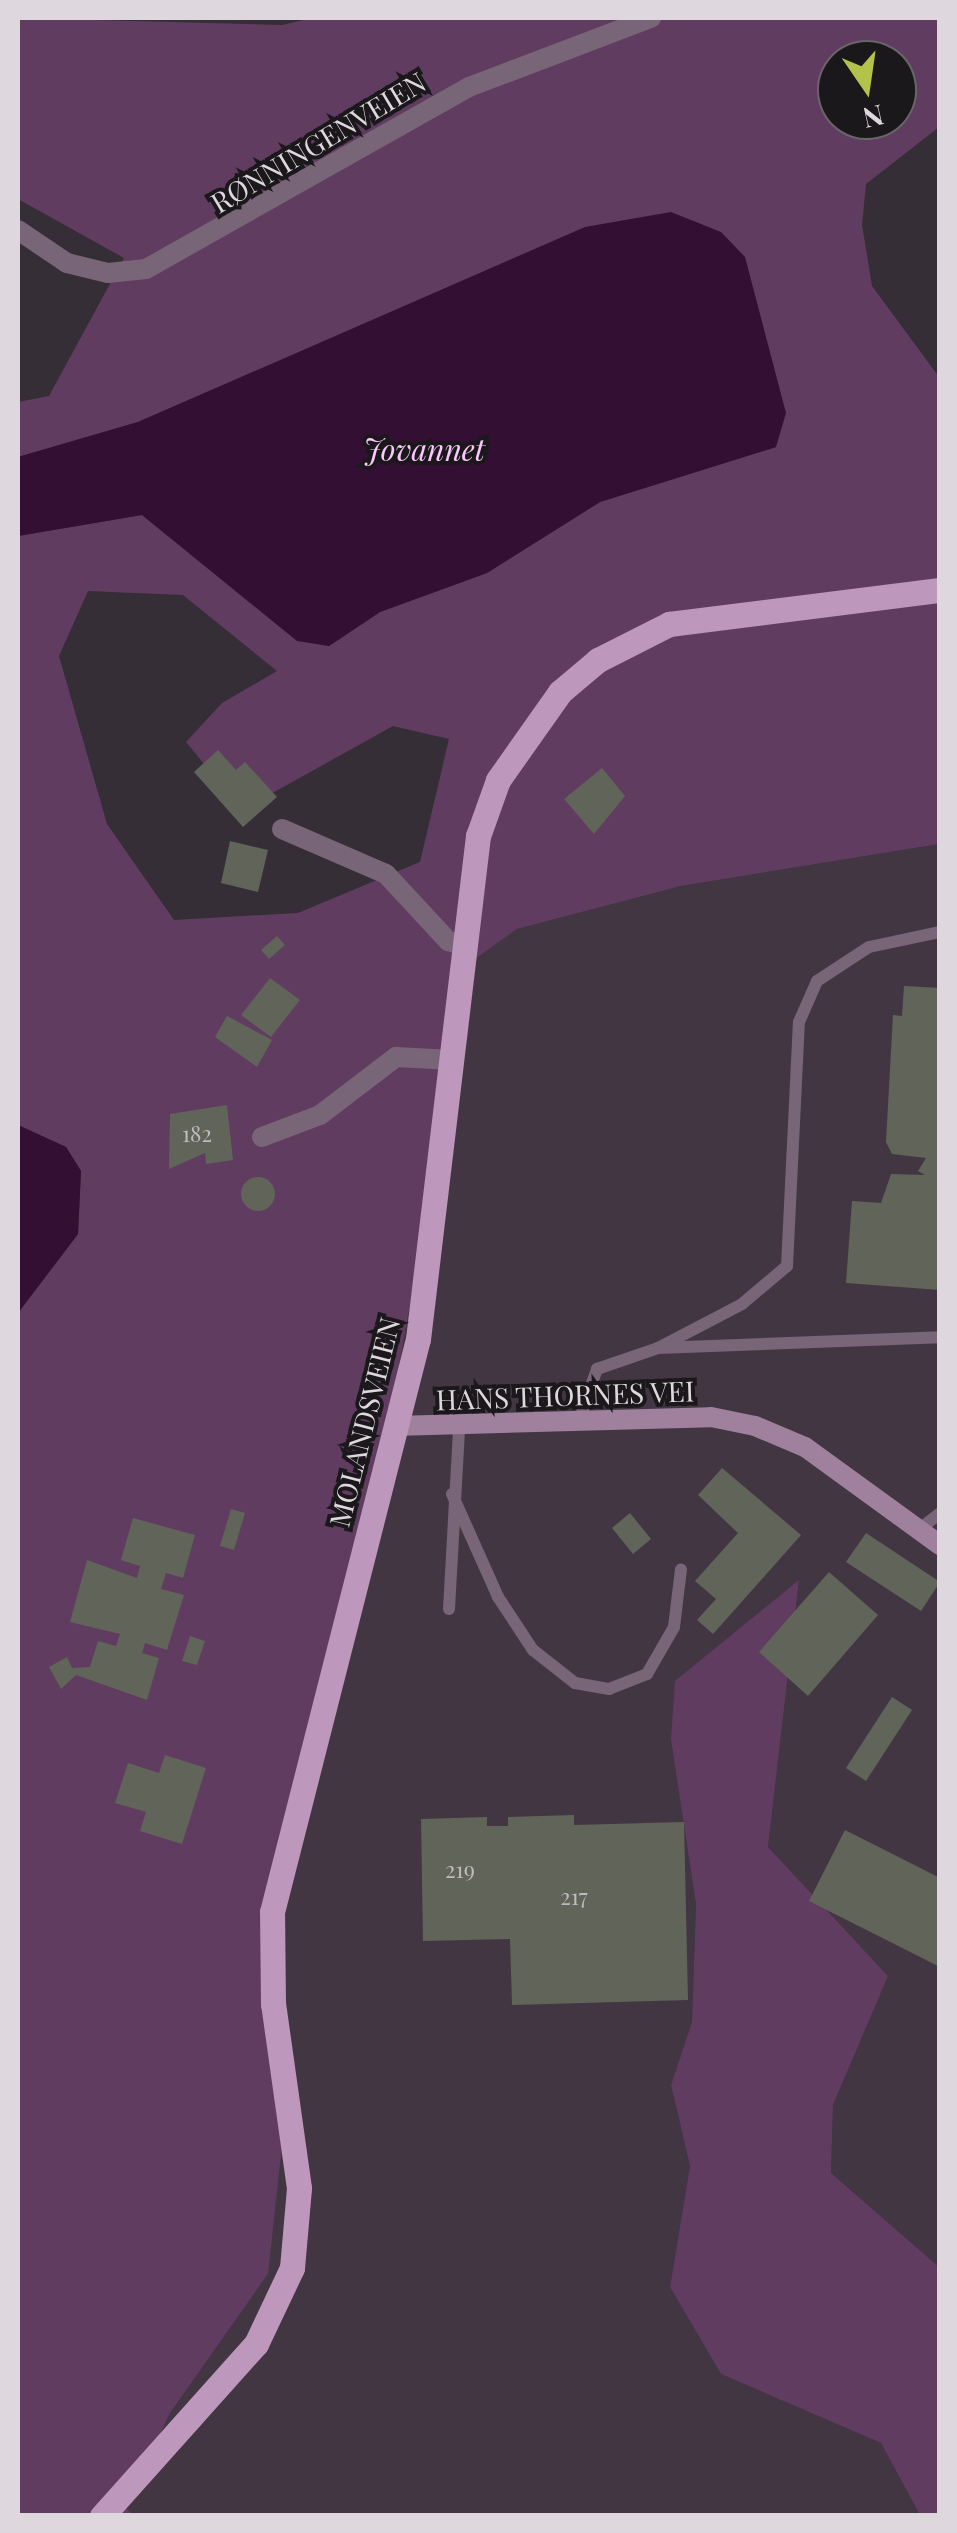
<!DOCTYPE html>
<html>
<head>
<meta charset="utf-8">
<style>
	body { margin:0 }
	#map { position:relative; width:957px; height:2533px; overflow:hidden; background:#362e36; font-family:"Playfair Display",serif }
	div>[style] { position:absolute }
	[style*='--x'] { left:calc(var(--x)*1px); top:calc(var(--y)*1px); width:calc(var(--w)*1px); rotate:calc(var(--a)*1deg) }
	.built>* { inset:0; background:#433643 }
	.green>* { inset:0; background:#613c61 }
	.water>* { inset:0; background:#330f34 }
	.building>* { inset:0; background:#616458 }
	.round { border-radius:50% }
	.lane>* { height:12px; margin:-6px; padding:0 6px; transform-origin:6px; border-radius:6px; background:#786577 }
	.street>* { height:20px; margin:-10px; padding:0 10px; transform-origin:10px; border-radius:10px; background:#786577 }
	.secondary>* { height:20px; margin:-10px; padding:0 10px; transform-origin:10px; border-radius:10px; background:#9f819e }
	.primary>* { height:25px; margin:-12.5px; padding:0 12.5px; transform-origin:12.5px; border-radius:12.5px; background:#bd97bc }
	span { translate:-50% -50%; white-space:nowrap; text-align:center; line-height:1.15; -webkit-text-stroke:8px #1b181b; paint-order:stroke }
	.number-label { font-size:22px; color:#bfbbbc }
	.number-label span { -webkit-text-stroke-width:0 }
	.street-label { font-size:28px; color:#ded8de }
	.water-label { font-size:30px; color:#fcc8fb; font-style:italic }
	.frame { position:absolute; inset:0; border:20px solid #ded8de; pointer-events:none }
	.north { position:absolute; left:817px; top:40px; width:100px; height:100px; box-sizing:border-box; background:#1b181b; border:2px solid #696569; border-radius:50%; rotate:167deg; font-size:28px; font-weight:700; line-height:40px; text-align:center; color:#ded8de }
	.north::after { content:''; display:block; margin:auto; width:35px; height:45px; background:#b3c24b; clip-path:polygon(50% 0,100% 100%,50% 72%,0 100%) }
</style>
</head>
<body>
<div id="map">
	<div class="built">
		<i style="clip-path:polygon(939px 844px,939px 2267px,831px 2173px,833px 2105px,888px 1976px,768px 1847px,799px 1581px,671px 1740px,696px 1904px,692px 2022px,671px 2085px,690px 2166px,670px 2287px,721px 2374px,881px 2443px,920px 2515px,133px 2516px,126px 2509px,170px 2413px,268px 2274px,268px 1951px,471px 962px,517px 929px,681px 886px)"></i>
	</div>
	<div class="green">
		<i style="clip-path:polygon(evenodd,18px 18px,282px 25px,312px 18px,939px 18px,939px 127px,866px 184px,862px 225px,872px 286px,939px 377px,939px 844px,681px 886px,517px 929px,471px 962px,380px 1472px,275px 1864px,285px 2117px,268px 2274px,170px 2413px,126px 2508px,133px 2515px,18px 2515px,18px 1313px,78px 1234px,81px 1171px,66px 1147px,18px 1125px,18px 536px,142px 515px,297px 640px,329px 646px,380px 612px,487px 573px,600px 502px,776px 447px,585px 228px,138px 422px,18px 457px,18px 402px,49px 396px,124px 258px,18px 199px,18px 18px,837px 60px,897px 60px,897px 120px,837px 120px,837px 60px,18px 18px,88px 591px,183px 595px,277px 671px,222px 703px,186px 742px,242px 810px,393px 726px,449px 739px,420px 862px,298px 913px,174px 920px,107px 824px,59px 656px,88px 591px)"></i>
		<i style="clip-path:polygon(799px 1580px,768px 1847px,888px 1976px,833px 2105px,831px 2173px,939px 2267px,939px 2515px,920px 2515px,881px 2443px,721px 2374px,670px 2287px,690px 2166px,671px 2085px,692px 2022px,696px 1904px,671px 1740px,675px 1681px)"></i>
	</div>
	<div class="water">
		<i style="clip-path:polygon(671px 212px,721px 232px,745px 257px,786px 413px,776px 447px,600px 502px,487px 573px,380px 612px,329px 646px,297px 641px,142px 515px,18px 536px,18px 457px,138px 422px,585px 227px)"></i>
		<i style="clip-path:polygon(18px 1125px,66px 1147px,81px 1171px,78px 1234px,18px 1313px)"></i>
	</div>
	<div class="building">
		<i style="clip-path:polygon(218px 750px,236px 770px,245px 762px,277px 797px,243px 827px,194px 772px)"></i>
		<i style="clip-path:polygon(602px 768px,625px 796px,594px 834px,564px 799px)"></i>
		<i style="clip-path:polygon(230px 841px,268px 850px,258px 892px,221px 883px)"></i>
		<i style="clip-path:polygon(277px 936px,285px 945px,269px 959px,261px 950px)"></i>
		<i style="clip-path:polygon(270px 978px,300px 1000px,271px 1037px,241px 1015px)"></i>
		<i style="clip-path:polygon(904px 986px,940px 988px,940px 1290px,846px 1283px,852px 1201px,881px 1203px,891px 1174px,925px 1175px,918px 1171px,926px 1158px,892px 1154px,886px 1142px,893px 1015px,902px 1016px)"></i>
		<i style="clip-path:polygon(227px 1016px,272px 1040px,257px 1067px,215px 1037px)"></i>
		<i style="clip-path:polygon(227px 1105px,233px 1160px,206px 1164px,205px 1153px,169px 1169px,170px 1114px)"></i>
		<i class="round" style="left:241px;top:1177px;width:34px;height:34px"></i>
		<i style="clip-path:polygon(722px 1468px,801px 1535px,713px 1634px,697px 1620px,716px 1599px,695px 1581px,738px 1533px,698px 1495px)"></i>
		<i style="clip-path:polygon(231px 1509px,245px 1513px,234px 1550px,220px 1546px)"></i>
		<i style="clip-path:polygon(630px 1513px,651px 1539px,633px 1554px,612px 1528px)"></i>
		<i style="clip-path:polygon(133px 1518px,195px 1535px,183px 1578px,166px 1573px,161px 1589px,184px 1595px,167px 1650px,145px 1643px,142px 1653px,159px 1658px,147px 1700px,76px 1675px,61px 1689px,49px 1667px,67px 1657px,72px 1668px,90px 1667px,98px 1641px,116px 1646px,120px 1634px,70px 1622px,87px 1560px,137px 1578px,140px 1566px,121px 1560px)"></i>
		<i style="clip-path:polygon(866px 1533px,940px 1582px,921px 1611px,846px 1562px)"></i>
		<i style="clip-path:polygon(829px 1572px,878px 1615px,808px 1696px,759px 1652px)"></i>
		<i style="clip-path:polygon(190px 1636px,205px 1641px,197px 1665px,182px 1661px)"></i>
		<i style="clip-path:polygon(892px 1697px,912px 1710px,866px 1781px,846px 1768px)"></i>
		<i style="clip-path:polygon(165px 1755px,206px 1768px,182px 1844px,140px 1831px,146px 1812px,115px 1803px,128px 1763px,159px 1773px)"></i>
		<i style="clip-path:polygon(574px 1815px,574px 1825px,684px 1822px,688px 2000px,512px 2005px,510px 1939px,423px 1941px,421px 1819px,487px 1817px,487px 1826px,508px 1826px,508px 1817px)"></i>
		<i style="clip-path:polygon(845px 1830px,940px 1878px,940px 1967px,809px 1901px)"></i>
	</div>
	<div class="lane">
		<i style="--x:658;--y:1348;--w:95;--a:-27.6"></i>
		<i style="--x:742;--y:1304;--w:59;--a:-40.2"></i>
		<i style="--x:787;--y:1266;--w:244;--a:-87.2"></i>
		<i style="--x:799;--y:1022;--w:45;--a:-66.3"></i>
		<i style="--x:817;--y:981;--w:62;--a:-33.2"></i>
		<i style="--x:869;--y:947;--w:73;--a:-11.9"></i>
		<i style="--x:580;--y:1418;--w:52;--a:-70.9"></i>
		<i style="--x:597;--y:1369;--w:65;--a:-19"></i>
		<i style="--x:658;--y:1348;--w:282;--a:-2.2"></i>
		<i style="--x:452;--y:1494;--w:113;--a:65.9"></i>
		<i style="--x:498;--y:1597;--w:64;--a:56.6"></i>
		<i style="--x:533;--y:1650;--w:53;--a:38.2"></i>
		<i style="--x:575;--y:1683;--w:35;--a:10"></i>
		<i style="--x:609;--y:1689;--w:41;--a:-21.5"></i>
		<i style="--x:647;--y:1674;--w:54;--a:-60.1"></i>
		<i style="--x:674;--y:1627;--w:58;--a:-83.1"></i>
		<i style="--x:921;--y:1528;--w:24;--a:-38"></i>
		<i style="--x:449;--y:1609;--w:178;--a:-86.8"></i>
	</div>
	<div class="street">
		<i style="--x:18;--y:230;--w:59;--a:34"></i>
		<i style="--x:67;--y:263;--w:42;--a:13.7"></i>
		<i style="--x:108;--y:273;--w:38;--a:-6"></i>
		<i style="--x:146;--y:269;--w:371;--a:-29.4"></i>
		<i style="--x:469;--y:87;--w:195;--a:-20.8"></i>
		<i style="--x:282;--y:829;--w:113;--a:23.4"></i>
		<i style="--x:386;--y:874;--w:91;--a:47.2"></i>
		<i style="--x:448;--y:941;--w:16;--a:15"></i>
		<i style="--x:262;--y:1137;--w:62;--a:-20.8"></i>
		<i style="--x:320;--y:1115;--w:96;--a:-37.3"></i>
		<i style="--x:396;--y:1057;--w:56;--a:3.1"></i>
	</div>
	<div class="secondary">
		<i style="--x:395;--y:1426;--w:316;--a:-1.6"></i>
		<i style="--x:711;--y:1417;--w:45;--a:11.6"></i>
		<i style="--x:755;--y:1426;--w:54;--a:22.8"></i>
		<i style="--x:805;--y:1447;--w:167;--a:36"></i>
	</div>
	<div class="primary">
		<i style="--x:102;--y:2516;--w:231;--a:-48.2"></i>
		<i style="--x:256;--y:2344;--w:84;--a:-64.7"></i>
		<i style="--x:292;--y:2268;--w:80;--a:-85"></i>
		<i style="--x:299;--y:2188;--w:186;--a:-98"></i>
		<i style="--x:273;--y:2004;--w:92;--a:-90.6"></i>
		<i style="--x:272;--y:1912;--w:591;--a:-75.71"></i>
		<i style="--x:418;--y:1339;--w:507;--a:-83.2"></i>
		<i style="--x:478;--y:836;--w:59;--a:-70.3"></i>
		<i style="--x:498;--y:780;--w:108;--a:-54.8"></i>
		<i style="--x:560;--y:692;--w:50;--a:-40.1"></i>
		<i style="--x:598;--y:660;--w:80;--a:-26.9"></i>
		<i style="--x:669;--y:624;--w:273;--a:-7.2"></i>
	</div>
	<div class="number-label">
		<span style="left:197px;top:1134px">182</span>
		<span style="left:460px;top:1870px">219</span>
		<span style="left:574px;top:1897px">217</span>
	</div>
	<div class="street-label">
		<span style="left:318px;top:142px;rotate:-31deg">RØNNINGENVEIEN</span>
		<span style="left:565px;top:1395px;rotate:-2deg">HANS THORNES VEI</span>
		<span style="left:364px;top:1422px;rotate:-76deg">MOLANDSVEIEN</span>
	</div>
	<div class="water-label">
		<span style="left:424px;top:449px">Jovannet</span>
	</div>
	<div class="frame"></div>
	<div class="north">N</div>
</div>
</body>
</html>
